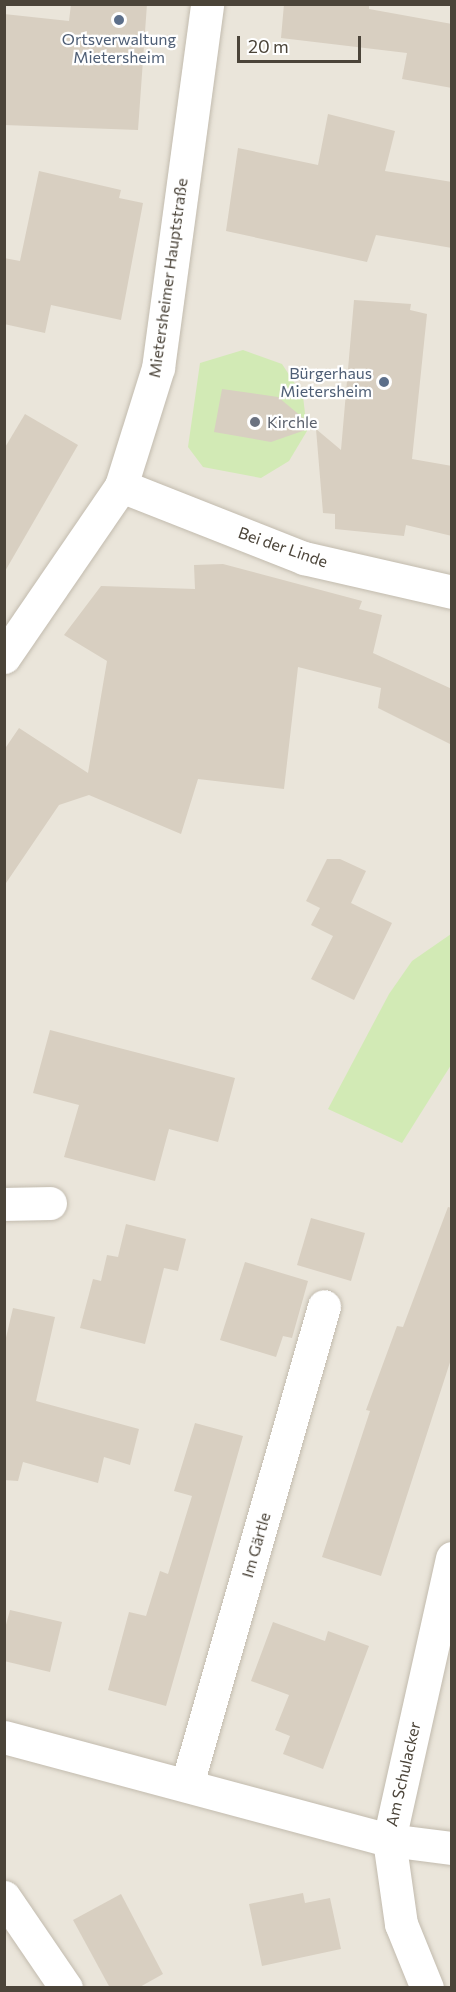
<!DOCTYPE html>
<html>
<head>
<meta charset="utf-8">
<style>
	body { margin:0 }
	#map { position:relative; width:456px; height:1992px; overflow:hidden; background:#f6f3ec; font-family:Commissioner,sans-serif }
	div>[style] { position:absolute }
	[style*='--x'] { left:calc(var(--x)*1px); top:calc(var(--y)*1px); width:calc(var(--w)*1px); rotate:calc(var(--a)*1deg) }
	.residential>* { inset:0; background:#eae5da }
	.green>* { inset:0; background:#d2eab5 }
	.building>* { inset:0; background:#d8cfc1 }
	.roads { filter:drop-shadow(0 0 2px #c2bbae) drop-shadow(0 0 2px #c2bbae) }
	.minor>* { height:33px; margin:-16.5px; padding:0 16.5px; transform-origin:16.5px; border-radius:16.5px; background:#fff }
	.dots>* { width:16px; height:16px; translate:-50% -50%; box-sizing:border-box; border:3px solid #fff; border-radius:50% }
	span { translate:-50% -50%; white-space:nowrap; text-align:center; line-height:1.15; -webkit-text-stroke:4.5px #fff; paint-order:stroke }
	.service-label { font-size:16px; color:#4e5e75 }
	.right { translate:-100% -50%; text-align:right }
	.street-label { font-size:16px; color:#4b4439 }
	.worship-label { font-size:16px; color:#5b616d }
	.left { translate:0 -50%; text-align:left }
	.frame { position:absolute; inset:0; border:6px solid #4b4439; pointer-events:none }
	.scale { position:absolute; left:237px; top:36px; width:124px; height:27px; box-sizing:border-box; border:3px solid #4b4439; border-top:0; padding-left:8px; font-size:18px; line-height:21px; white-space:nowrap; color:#4b4439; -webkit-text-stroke:4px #fff; paint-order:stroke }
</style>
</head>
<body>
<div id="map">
	<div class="residential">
		<i style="clip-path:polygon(5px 5px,451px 5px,451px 1987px,5px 1987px)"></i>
	</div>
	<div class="green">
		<i style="clip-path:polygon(243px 350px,282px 364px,303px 396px,307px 431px,289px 461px,261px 478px,203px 467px,188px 447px,200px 363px)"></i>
		<i style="clip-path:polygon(451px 934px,451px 1065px,402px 1143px,328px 1109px,389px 994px,412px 961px)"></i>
	</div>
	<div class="building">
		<i style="clip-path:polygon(71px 4px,147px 4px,138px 130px,4px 125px,4px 14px,69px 21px)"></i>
		<i style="clip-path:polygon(284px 4px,369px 4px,369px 9px,452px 24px,452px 88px,402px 79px,407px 53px,281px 38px)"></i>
		<i style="clip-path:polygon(328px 114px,395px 131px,385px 171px,452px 182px,452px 248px,376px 235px,367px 262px,226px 231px,238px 148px,318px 165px)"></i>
		<i style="clip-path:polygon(39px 171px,121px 190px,119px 198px,143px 203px,121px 320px,51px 305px,45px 333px,4px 324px,4px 258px,20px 261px)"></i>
		<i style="clip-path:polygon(354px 300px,411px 304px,410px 310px,427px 314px,412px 459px,452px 466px,452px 536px,406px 525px,404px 536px,335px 529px,335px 514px,323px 513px,316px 429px,341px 450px)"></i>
		<i style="clip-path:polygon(222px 389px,278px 397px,314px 427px,271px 442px,214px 432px)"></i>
		<i style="clip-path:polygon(25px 414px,78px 445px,4px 573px,4px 449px)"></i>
		<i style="clip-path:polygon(223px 564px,362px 601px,359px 609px,382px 615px,373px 653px,452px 689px,452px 745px,378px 708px,381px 688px,298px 667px,284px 789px,198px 779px,181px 834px,89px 795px,59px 805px,4px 886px,4px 750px,19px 728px,88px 773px,107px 661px,64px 635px,101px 586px,195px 589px,194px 565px)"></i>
		<i style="clip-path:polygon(327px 859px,340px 859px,366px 871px,351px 903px,392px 923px,354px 1000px,311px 979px,333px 936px,311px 925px,320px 908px,306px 901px)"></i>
		<i style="clip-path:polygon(50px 1030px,235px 1078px,218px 1142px,169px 1129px,155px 1181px,64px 1157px,79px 1105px,33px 1093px)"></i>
		<i style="clip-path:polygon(448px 1207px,452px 1208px,452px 1356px,381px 1576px,322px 1557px,370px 1411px,366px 1410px,397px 1326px,403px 1327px)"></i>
		<i style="clip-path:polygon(311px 1218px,365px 1233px,351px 1281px,297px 1265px)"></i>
		<i style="clip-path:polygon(126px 1224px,186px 1239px,178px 1271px,164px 1268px,145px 1344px,80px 1328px,93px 1279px,101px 1281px,107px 1255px,118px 1257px)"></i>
		<i style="clip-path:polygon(245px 1262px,308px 1281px,292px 1338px,283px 1336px,276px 1357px,220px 1340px)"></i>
		<i style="clip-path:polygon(13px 1308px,55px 1317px,36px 1401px,139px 1429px,130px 1465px,104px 1457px,98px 1483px,23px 1462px,18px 1481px,4px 1480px,4px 1346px)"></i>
		<i style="clip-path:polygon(195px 1423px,243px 1436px,166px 1706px,108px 1690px,129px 1612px,146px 1616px,160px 1571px,168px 1574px,192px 1496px,174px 1491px)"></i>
		<i style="clip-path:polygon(10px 1610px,62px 1622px,50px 1672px,4px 1661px,4px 1632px)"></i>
		<i style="clip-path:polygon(273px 1622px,325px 1641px,328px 1631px,369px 1646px,323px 1769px,283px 1754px,290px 1736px,275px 1730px,289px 1695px,251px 1681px)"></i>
		<i style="clip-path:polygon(303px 1893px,305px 1903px,330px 1898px,341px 1949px,262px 1966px,249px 1904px)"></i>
		<i style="clip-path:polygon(121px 1894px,163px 1974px,138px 1988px,110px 1988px,73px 1920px)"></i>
	</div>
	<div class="roads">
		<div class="minor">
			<i style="--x:121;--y:486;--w:197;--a:21.5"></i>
			<i style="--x:304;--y:558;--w:152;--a:12.9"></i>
			<i style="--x:4;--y:657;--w:207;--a:-55.6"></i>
			<i style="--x:121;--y:486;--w:124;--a:-72.6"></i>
			<i style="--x:158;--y:368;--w:367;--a:-82.3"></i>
			<i style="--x:4;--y:1204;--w:46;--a:-1.2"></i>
			<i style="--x:4;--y:1737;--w:399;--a:15"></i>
			<i style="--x:389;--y:1840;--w:64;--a:7.2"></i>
			<i style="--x:187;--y:1784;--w:497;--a:-74"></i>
			<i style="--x:4;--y:1897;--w:110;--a:55.7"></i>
			<i style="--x:427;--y:1988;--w:69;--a:-112.1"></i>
			<i style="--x:401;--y:1924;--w:85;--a:-98.1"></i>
			<i style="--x:389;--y:1840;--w:289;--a:-77.4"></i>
		</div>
	</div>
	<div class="dots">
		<i style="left:119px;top:20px;background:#5c6f8a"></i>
		<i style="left:384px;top:382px;background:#5c6f8a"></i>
		<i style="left:255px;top:422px;background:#6b7280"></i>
	</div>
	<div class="service-label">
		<span style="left:119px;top:48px">Ortsverwaltung<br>Mietersheim</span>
		<span class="right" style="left:372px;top:382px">Bürgerhaus<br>Mietersheim</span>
	</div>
	<div class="street-label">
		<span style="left:168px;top:278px;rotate:-82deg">Mietersheimer Hauptstraße</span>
		<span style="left:283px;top:547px;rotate:19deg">Bei der Linde</span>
		<span style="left:256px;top:1545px;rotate:-74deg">Im Gärtle</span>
		<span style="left:403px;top:1774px;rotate:-77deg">Am Schulacker</span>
	</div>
	<div class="worship-label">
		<span class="left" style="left:267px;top:422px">Kirchle</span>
	</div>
	<div class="frame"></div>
	<div class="scale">20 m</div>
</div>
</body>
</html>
